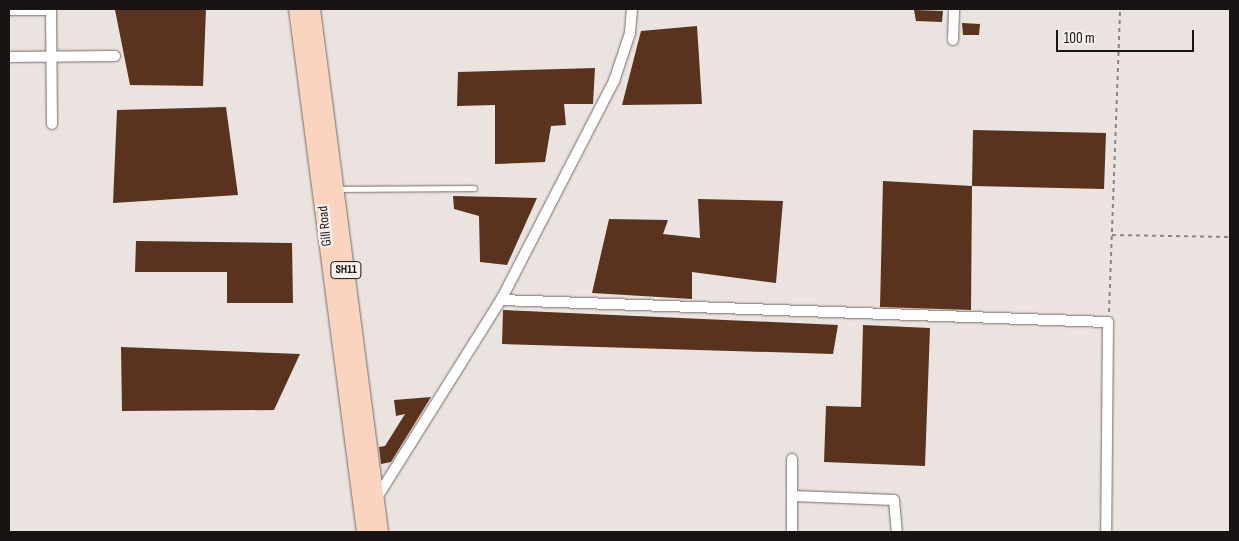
<!DOCTYPE html>
<html>
<head>
<meta charset="utf-8">
<style>
	body { margin:0 }
	#map { position:relative; width:1239px; height:541px; overflow:hidden; background:#ebe3df; font-family:"Sofia Sans Condensed",sans-serif }
	div>[style] { position:absolute }
	[style*='--x'] { left:calc(var(--x)*1px); top:calc(var(--y)*1px); width:calc(var(--w)*1px); rotate:calc(var(--a)*1deg) }
	.building>* { inset:0; background:#5a331e }
	.path>* { height:2px; margin-top:-1px; transform-origin:0; background:repeating-linear-gradient(90deg,#8a8582 0 4px,transparent 0 8px) }
	.roads { filter:drop-shadow(0 0 1px #746d69) drop-shadow(0 0 1px #746d69) }
	.service>* { height:5px; margin:-2.5px; padding:0 2.5px; transform-origin:2.5px; border-radius:2.5px; background:#fff }
	.minor>* { height:10px; margin:-5px; padding:0 5px; transform-origin:5px; border-radius:5px; background:#fff }
	.primary>* { height:16px; margin:-8px; padding:0 8px; transform-origin:8px; border-radius:8px; background:#fbd4c0 }
	span { translate:-50% -50%; white-space:nowrap; text-align:center; line-height:1.15; -webkit-text-stroke:5px #f8f0ec; paint-order:stroke }
	.shield-label span { padding:1px 4px; background:#f8f0ec; border:1px solid; border-radius:4px; -webkit-text-stroke-width:0 }
	.shield-label { font-size:12px; color:#171413; font-weight:700 }
	.street-label { font-size:14px; color:#171413 }
	.frame { position:absolute; inset:0; border:10px solid #171413; pointer-events:none }
	.scale { position:absolute; left:1056px; top:30px; width:138px; height:22px; box-sizing:border-box; border:2px solid #171413; border-top:0; padding-left:6px; font-size:15px; line-height:18px; white-space:nowrap; color:#171413; -webkit-text-stroke:4px #f8f0ec; paint-order:stroke }
</style>
</head>
<body>
<div id="map">
	<div class="building">
		<i style="clip-path:polygon(206px 9px,203px 86px,130px 85px,115px 10px)"></i>
		<i style="clip-path:polygon(914px 10px,943px 11px,942px 22px,916px 21px)"></i>
		<i style="clip-path:polygon(962px 23px,980px 24px,979px 35px,963px 35px)"></i>
		<i style="clip-path:polygon(697px 26px,702px 104px,622px 105px,641px 31px)"></i>
		<i style="clip-path:polygon(595px 68px,593px 104px,564px 104px,566px 125px,551px 126px,545px 162px,495px 164px,495px 105px,457px 106px,458px 72px)"></i>
		<i style="clip-path:polygon(226px 107px,238px 195px,113px 203px,117px 110px)"></i>
		<i style="clip-path:polygon(973px 130px,1106px 133px,1104px 189px,972px 186px)"></i>
		<i style="clip-path:polygon(883px 181px,972px 186px,971px 310px,880px 307px)"></i>
		<i style="clip-path:polygon(453px 196px,537px 198px,507px 265px,480px 262px,479px 216px,454px 209px)"></i>
		<i style="clip-path:polygon(698px 199px,783px 201px,776px 283px,692px 272px,692px 299px,592px 293px,609px 219px,668px 220px,663px 234px,700px 238px)"></i>
		<i style="clip-path:polygon(136px 241px,292px 243px,293px 303px,227px 303px,227px 272px,135px 272px)"></i>
		<i style="clip-path:polygon(503px 310px,838px 325px,833px 354px,502px 344px)"></i>
		<i style="clip-path:polygon(863px 325px,930px 328px,925px 466px,824px 462px,826px 406px,861px 407px)"></i>
		<i style="clip-path:polygon(121px 347px,300px 354px,274px 410px,122px 411px)"></i>
		<i style="clip-path:polygon(431px 397px,391px 462px,381px 464px,379px 447px,385px 446px,405px 414px,396px 416px,394px 400px)"></i>
	</div>
	<div class="path">
		<i style="--x:1112;--y:235;--w:118;--a:1"></i>
		<i style="--x:1109;--y:312;--w:303;--a:-87.9"></i>
	</div>
	<div class="roads">
		<div class="service">
			<i style="--x:337;--y:189;--w:137;--a:-0.4"></i>
		</div>
		<div class="minor">
			<i style="--x:51;--y:9;--w:115;--a:89.5"></i>
			<i style="--x:632;--y:9;--w:24;--a:95"></i>
			<i style="--x:630;--y:33;--w:51;--a:108.4"></i>
			<i style="--x:614;--y:81;--w:246;--a:117.3"></i>
			<i style="--x:501;--y:300;--w:607;--a:2.08"></i>
			<i style="--x:1108;--y:322;--w:210;--a:90.5"></i>
			<i style="--x:9;--y:10;--w:42;--a:0"></i>
			<i style="--x:953;--y:40;--w:31;--a:-88"></i>
			<i style="--x:9;--y:57;--w:106;--a:-0.5"></i>
			<i style="--x:793;--y:496;--w:101;--a:2.3"></i>
			<i style="--x:894;--y:500;--w:32;--a:85"></i>
			<i style="--x:376;--y:499;--w:235;--a:-57.9"></i>
			<i style="--x:792;--y:532;--w:73;--a:-90"></i>
		</div>
		<div class="primary">
			<i style="--x:297;--y:9;--w:527;--a:82.59"></i>
			<i style="--x:312;--y:9;--w:527;--a:82.59"></i>
		</div>
	</div>
	<div class="shield-label">
		<span style="left:346px;top:270px">SH11</span>
	</div>
	<div class="street-label">
		<span style="left:325px;top:226px;rotate:-96deg">Gill Road</span>
	</div>
	<div class="frame"></div>
	<div class="scale">100 m</div>
</div>
</body>
</html>
